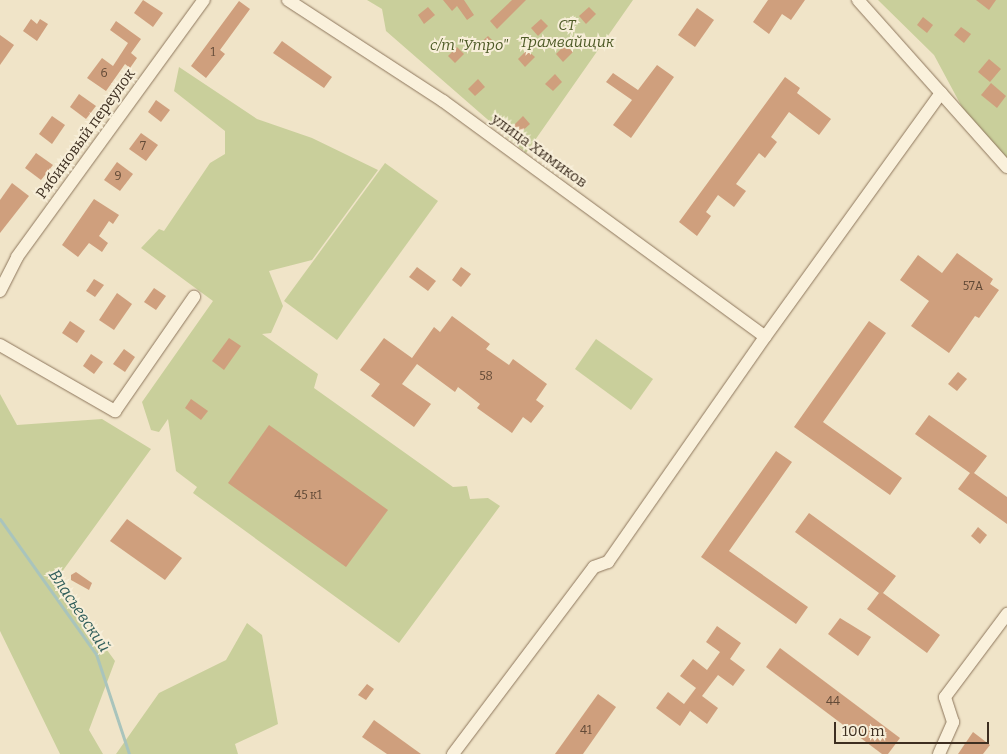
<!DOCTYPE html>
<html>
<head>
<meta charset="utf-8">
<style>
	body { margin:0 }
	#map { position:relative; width:1007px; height:754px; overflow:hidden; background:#f0e4c8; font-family:Bitter,serif }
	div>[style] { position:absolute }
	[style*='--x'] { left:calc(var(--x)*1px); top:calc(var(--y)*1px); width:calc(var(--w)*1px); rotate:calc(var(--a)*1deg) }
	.green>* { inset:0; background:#c9cf9b }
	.stream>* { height:3px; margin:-1.5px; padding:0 1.5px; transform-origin:1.5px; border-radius:1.5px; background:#a9c4bc }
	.building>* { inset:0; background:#cf9f7d }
	.roads { filter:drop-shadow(0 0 1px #8d765c) drop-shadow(0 0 1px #8d765c) }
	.minor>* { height:12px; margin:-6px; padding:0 6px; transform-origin:6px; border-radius:6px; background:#faf1dc }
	span { translate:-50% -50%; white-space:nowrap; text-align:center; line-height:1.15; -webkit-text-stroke:4px #f7eed8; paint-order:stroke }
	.number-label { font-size:12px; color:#624a37 }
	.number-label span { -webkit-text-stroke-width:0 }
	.park-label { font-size:15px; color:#4d5a26; font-style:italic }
	.street-label { font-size:15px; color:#3d2e20 }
	.water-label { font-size:16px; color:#2f5d5a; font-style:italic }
	.scale { position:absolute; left:834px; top:722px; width:155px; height:22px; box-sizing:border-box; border:2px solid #3d2e20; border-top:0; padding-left:6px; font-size:15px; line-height:18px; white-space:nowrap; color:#3d2e20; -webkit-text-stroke:4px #f7eed8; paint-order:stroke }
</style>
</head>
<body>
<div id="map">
	<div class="green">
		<i style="clip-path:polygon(367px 0,633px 0,526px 153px,386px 31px,382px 9px)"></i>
		<i style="clip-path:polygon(878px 0,1007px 0,1007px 166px,977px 135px,934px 55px)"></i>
		<i style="clip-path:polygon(179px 67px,257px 119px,312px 138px,378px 170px,312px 260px,269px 271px,283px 306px,271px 333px,262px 334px,318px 374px,314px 388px,453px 487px,467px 486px,470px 499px,488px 498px,500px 506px,399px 643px,193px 493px,197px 487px,176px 471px,168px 419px,159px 432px,151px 430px,142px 402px,213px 301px,141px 248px,159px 229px,164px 231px,210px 163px,225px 154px,225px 131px,174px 91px)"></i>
		<i style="clip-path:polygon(385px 163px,438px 201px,337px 340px,284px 301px)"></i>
		<i style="clip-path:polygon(596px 339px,653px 379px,631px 410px,575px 369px)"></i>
		<i style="clip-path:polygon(0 394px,17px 425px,102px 419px,151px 449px,56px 580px,115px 661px,89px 730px,103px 754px,60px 754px,0 631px)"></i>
		<i style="clip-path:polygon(247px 623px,262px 635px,278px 724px,235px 744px,238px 754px,116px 754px,159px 693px,226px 660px)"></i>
	</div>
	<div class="stream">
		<i style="--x:0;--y:519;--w:166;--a:54.6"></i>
		<i style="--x:96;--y:654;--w:105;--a:71.7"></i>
	</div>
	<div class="building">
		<i style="clip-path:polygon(143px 0,163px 13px,153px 27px,134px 13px)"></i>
		<i style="clip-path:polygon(443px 0,464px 0,474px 15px,467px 20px,457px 6px,452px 11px)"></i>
		<i style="clip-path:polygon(512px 0,526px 0,497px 29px,490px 21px)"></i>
		<i style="clip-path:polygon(768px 0,805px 0,791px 20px,782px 14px,769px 34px,753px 22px)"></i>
		<i style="clip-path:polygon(976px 0,996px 0,989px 10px)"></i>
		<i style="clip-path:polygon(239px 1px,250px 9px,220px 50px,225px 54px,206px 78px,191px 66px)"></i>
		<i style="clip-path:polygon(428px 7px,435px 15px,424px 24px,418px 15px)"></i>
		<i style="clip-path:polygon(589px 7px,596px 14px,586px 24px,579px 16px)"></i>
		<i style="clip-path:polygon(697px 8px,714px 20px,695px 47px,678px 35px)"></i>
		<i style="clip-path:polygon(923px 17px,933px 25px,927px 33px,917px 25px)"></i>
		<i style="clip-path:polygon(31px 19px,37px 24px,40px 19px,48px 24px,37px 41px,23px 31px)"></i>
		<i style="clip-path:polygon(541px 19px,548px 26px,538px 36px,531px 28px)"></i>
		<i style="clip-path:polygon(116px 21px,141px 39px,131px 53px,137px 58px,130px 68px,125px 64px,106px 91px,87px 78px,102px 58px,113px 66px,128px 43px,110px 30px)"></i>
		<i style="clip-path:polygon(961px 27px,971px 34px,964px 43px,954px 35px)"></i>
		<i style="clip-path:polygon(0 35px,14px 45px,0 65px)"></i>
		<i style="clip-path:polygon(488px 36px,495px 43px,486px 53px,478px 45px)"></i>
		<i style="clip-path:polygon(282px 41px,332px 77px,324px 88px,273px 53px)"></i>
		<i style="clip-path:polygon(565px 45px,573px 52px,563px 62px,556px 54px)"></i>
		<i style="clip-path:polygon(457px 47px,464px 54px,455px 63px,448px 56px)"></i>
		<i style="clip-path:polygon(527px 50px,535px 57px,525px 67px,518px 59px)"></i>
		<i style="clip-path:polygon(989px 59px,1001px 69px,990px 82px,978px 72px)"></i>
		<i style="clip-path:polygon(657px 65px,674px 77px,631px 138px,613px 125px,632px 100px,606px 82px,613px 73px,638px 90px)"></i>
		<i style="clip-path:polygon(555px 74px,562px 82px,553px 91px,545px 84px)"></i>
		<i style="clip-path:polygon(785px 77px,800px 88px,797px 93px,831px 119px,819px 135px,789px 112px,771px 137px,777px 142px,765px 158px,759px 153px,736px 184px,746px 191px,734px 207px,718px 195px,706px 212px,711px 216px,697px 236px,679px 222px)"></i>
		<i style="clip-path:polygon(478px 79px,485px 87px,475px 96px,468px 89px)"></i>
		<i style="clip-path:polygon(991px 83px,1006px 96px,997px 108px,981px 95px)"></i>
		<i style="clip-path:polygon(79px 94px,96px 106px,86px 119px,70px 107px)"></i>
		<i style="clip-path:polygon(156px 100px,170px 110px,161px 122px,148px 112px)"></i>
		<i style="clip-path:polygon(52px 116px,65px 125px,52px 144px,39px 134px)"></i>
		<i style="clip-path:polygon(523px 116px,530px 124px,520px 133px,513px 126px)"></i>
		<i style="clip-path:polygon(141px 133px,158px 145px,146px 161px,129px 149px)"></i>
		<i style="clip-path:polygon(36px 153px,53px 165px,41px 180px,25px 168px)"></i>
		<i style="clip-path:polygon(117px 162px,133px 174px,120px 191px,104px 180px)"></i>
		<i style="clip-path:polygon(12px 183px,29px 196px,0 233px,0 200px)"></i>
		<i style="clip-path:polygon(94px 199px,119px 215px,113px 224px,109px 221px,99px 236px,108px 243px,102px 252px,89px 243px,78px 257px,62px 245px)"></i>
		<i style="clip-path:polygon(957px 253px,993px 279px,990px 284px,999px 290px,979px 318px,975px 316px,949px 353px,911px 326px,929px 301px,900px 280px,918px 255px,942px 273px)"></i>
		<i style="clip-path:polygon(417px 267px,436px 281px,428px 291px,409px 277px)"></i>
		<i style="clip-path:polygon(461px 267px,471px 274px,461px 287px,452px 280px)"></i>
		<i style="clip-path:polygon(94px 279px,104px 285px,95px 297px,86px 291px)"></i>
		<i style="clip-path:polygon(154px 288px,166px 296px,156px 310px,144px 302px)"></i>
		<i style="clip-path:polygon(117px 293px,132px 304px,114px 330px,99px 320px)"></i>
		<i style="clip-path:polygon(452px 316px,490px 344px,486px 349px,509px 365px,513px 359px,547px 384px,536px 400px,544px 406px,531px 423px,523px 417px,512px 433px,477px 408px,480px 404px,458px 387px,455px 392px,417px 364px,402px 384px,431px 404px,414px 427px,371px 396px,380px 384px,360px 370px,384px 338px,412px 358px,434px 327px,440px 332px)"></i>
		<i style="clip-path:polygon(70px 321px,85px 331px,77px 343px,62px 333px)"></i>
		<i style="clip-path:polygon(869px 321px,886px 333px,823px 422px,902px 478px,890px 495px,794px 427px)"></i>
		<i style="clip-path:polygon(229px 338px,241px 346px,224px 370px,212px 361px)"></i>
		<i style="clip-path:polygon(124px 349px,135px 357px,125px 372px,113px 364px)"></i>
		<i style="clip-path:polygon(91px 354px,103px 362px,94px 374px,83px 366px)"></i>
		<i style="clip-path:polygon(958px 372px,967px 379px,957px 391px,948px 384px)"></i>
		<i style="clip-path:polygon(191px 399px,208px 411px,201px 420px,185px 408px)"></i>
		<i style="clip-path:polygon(929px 415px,987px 456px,974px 473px,1007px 497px,1007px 524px,958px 489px,970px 473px,915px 434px)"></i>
		<i style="clip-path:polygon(269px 425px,388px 510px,346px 567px,228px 483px)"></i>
		<i style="clip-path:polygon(776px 451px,792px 462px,729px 551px,808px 607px,796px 624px,701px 557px)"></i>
		<i style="clip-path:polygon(809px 513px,896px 576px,883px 593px,940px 635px,927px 653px,867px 609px,879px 593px,795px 532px)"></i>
		<i style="clip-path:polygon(127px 519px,182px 558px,165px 580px,110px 541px)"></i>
		<i style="clip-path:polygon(978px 527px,987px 535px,980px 544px,971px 536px)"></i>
		<i style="clip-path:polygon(76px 572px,92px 583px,89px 590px,71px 580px,71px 575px)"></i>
		<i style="clip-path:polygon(840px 618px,871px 637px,858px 656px,828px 634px)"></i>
		<i style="clip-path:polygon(717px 626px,741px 643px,730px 659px,745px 670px,733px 686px,718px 675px,702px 696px,718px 708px,707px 724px,690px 711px,680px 726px,656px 708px,668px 692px,684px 704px,696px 688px,680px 676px,693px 659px,707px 670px,720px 652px,706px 642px)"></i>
		<i style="clip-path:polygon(780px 648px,900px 738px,888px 754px,882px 754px,766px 667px)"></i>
		<i style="clip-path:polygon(367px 684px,374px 689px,366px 700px,358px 695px)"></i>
		<i style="clip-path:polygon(598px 694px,616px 707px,583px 754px,555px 754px)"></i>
		<i style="clip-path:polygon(374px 720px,421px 754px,387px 754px,362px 737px)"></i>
		<i style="clip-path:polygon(973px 732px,990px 745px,983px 754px,958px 754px)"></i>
	</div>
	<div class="roads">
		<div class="minor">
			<i style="--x:288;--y:0;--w:185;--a:33.1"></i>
			<i style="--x:443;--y:101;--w:399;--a:36.2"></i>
			<i style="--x:858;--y:0;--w:125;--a:48.3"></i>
			<i style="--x:0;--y:291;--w:38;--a:-63"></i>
			<i style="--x:17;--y:257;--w:318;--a:-54"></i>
			<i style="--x:0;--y:345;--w:133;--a:29.9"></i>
			<i style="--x:115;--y:411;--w:139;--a:-55.3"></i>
			<i style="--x:453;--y:754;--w:234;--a:-53"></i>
			<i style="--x:594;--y:567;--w:15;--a:-20"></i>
			<i style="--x:608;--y:562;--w:274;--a:-55.1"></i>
			<i style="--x:765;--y:337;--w:301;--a:-54.2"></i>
			<i style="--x:941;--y:93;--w:99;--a:48.3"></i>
			<i style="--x:939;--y:754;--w:35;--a:-66"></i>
			<i style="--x:953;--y:722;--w:26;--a:-108"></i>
			<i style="--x:945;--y:697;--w:104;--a:-53.2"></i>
		</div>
	</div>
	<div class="number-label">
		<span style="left:213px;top:53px">1</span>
		<span style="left:104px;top:74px">6</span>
		<span style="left:143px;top:147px">7</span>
		<span style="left:118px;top:177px">9</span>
		<span style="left:973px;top:287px">57А</span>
		<span style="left:486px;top:377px">58</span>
		<span style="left:308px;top:496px">45 к1</span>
		<span style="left:833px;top:702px">44</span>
		<span style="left:586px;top:731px">41</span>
	</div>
	<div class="park-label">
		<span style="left:567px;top:34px">СТ<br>Трамвайщик</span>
		<span style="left:469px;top:46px">с/т "Утро"</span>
	</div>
	<div class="street-label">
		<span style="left:86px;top:134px;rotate:-54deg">Рябиновый переулок</span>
		<span style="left:539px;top:151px;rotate:36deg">улица Химиков</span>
	</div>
	<div class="water-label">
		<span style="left:79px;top:611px;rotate:56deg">Власьевский</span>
	</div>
	<div class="scale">100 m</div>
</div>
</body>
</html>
